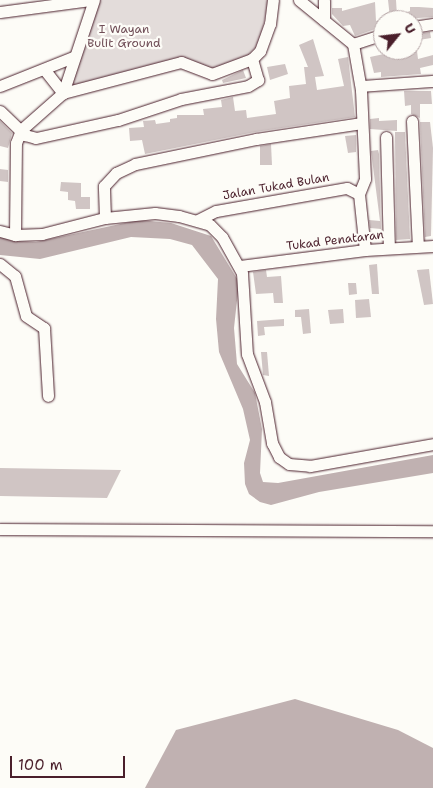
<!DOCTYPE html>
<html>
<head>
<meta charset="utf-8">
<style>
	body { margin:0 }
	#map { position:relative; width:433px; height:788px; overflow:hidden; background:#fdfcf7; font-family:"Shantell Sans",sans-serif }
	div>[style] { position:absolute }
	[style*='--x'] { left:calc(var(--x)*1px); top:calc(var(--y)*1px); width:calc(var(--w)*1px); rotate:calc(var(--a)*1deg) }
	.green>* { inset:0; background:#e3dcda }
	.water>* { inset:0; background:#c0b1b1 }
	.building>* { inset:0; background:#d0c5c4 }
	.roads { filter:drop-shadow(0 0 1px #4a1f2b) drop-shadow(0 0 1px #4a1f2b) }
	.minor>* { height:11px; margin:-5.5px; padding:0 5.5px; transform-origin:5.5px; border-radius:5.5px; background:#fdfcf7 }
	span { translate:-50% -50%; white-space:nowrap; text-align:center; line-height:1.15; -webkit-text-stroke:4.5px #fdfcf7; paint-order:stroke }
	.park-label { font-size:12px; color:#704e57 }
	.street-label { font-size:12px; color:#4a1f2b }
	.north { position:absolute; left:373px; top:10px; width:50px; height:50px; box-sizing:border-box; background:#fdfcf7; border:1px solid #b5a4a5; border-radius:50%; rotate:61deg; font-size:14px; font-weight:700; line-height:20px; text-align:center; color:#4a1f2b }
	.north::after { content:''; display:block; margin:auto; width:18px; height:22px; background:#4a1f2b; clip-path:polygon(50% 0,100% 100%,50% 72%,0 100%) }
	.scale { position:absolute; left:10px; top:756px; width:115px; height:22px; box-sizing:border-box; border:2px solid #4a1f2b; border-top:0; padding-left:6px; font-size:15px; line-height:18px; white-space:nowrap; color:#4a1f2b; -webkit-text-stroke:4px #fdfcf7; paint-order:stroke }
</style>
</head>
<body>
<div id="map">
	<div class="green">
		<i style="clip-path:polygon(97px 0,269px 0,259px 44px,248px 55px,211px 71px,184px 58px,77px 88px,70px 84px)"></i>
	</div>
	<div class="water">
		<i style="clip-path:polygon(139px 220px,171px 223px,211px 236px,239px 282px,234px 328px,237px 364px,255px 393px,262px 429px,260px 473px,263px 482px,278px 483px,433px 455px,433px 473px,319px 492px,271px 505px,260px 502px,249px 494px,245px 484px,244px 463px,250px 440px,243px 409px,219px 352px,216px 319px,218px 279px,192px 245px,170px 239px,131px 237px,40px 259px,0 255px,0 236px,12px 241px,36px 242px)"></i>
		<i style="clip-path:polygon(295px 699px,398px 730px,433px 748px,433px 788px,145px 788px,176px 730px)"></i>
	</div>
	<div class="building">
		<i style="clip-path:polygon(388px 0,396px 0,397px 16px,410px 11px,410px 7px,419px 7px,433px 8px,433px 17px,387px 20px,390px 18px)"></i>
		<i style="clip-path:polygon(375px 2px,376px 21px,379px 20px,381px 27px,355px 36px,350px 25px,343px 26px,332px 14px,332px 8px,342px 8px,342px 11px)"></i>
		<i style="clip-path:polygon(430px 32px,431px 38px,413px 41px,413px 34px)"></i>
		<i style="clip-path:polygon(313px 39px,324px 76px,315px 77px,317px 90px,344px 86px,338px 59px,348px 57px,355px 117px,255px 132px,145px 154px,142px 140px,130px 141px,129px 128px,144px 127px,143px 121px,155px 120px,156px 124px,170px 122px,170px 119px,177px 118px,177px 115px,204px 115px,203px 109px,222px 107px,221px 100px,233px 97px,235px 111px,246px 110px,247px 118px,276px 114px,274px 101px,290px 98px,289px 86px,306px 84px,304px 67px,308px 67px,299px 45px)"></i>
		<i style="clip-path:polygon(383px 50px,398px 50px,399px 54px,417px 51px,418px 59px,433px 55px,433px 65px,420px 68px,421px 74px,381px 77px,381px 72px,374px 73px,370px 57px,384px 54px)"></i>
		<i style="clip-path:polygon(285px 64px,288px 74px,270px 80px,267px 67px)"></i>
		<i style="clip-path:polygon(243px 70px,246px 78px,223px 83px,222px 80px)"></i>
		<i style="clip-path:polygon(404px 91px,431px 91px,432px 104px,420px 104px,420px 118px,411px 114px,411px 105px,405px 106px)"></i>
		<i style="clip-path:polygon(379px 118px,379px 121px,397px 120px,397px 131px,370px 129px,370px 119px)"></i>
		<i style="clip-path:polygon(0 121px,12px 133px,8px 148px,0 146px)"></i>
		<i style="clip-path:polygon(420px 122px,430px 122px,433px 148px,431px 236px,425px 237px)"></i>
		<i style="clip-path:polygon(395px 132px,405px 132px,410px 239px,396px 240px)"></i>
		<i style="clip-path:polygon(356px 135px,356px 152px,348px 153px,345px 136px)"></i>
		<i style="clip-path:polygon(271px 144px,272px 165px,260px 165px,260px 146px)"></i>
		<i style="clip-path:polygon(378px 150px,379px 154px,381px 229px,370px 228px,369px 220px,380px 221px,371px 151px)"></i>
		<i style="clip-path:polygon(0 169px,8px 170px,8px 182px,0 181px)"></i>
		<i style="clip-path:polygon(61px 182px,81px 183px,81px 197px,90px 197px,90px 209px,76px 209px,75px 201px,68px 200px,68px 192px,60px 191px)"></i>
		<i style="clip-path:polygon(377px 264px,379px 294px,372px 294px,369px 265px)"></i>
		<i style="clip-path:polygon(429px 269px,433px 304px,424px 305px,417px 270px)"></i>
		<i style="clip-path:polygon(266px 270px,267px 277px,281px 276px,283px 303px,274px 303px,273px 293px,256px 294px,253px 272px)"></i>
		<i style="clip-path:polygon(348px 283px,356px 283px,357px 294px,349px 295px)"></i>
		<i style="clip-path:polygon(369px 299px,371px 317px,356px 318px,355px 300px)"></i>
		<i style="clip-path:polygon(309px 309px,311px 333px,303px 334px,301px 317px,295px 317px,295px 310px)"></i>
		<i style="clip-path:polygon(343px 309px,344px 323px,330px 324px,328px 310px)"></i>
		<i style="clip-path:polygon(284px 319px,284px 326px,264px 327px,265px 335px,258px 336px,257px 321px)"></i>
		<i style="clip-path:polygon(261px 352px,267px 352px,269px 376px,263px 375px)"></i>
		<i style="clip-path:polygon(0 468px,121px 470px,107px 498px,0 496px)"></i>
	</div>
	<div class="roads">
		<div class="minor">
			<i style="--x:299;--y:0;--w:70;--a:39.2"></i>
			<i style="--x:353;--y:44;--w:47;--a:80.1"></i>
			<i style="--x:361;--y:90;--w:89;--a:87.4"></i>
			<i style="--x:365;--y:179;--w:16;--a:112"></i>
			<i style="--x:359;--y:194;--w:56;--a:83.9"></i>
			<i style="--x:0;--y:12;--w:91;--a:-7.6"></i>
			<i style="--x:324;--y:20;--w:20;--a:-90"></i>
			<i style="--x:413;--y:27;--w:20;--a:-9"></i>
			<i style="--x:353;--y:44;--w:32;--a:-18"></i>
			<i style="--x:44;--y:69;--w:31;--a:52"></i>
			<i style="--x:63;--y:93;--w:122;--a:-14.7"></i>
			<i style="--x:181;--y:62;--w:33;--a:21"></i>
			<i style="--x:212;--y:74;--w:43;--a:-20.6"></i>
			<i style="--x:252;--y:59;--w:11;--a:-45"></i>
			<i style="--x:260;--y:51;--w:29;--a:-70"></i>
			<i style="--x:270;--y:24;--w:24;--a:-83"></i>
			<i style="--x:0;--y:86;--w:79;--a:-21.7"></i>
			<i style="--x:361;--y:86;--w:72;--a:-4"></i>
			<i style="--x:0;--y:111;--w:35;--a:44"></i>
			<i style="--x:25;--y:135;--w:11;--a:15"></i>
			<i style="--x:36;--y:138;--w:84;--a:-12.4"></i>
			<i style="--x:118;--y:120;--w:66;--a:-18.4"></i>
			<i style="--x:181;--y:99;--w:68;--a:-11"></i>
			<i style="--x:248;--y:86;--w:12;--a:-31"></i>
			<i style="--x:258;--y:80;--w:22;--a:-106"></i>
			<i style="--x:412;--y:121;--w:125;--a:87.3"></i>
			<i style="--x:386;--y:137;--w:111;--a:88.5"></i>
			<i style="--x:105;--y:218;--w:32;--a:-92"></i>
			<i style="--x:104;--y:186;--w:18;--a:-47"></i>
			<i style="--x:116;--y:173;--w:21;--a:-25"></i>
			<i style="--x:135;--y:164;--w:124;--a:-11.7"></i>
			<i style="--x:256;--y:139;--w:107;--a:-8.6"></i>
			<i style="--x:198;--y:220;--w:20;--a:-27"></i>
			<i style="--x:216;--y:211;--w:133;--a:-10"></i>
			<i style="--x:347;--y:188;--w:13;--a:27"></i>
			<i style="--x:0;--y:231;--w:16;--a:15"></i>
			<i style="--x:15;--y:235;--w:27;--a:-2"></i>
			<i style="--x:42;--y:234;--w:65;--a:-14.3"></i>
			<i style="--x:105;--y:218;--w:50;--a:-5.7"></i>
			<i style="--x:155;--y:213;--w:24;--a:7"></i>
			<i style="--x:179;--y:216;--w:32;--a:16"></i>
			<i style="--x:210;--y:225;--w:17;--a:45"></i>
			<i style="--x:222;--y:237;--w:41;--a:60.9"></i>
			<i style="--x:242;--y:273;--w:81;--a:86.5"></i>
			<i style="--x:247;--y:354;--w:51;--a:69.4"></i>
			<i style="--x:265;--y:402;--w:42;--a:80.3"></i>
			<i style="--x:272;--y:443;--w:16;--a:63"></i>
			<i style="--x:279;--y:457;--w:12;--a:35"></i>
			<i style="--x:289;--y:464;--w:21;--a:5"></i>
			<i style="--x:310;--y:466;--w:125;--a:-10.1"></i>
			<i style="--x:15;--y:235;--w:92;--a:-89.4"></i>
			<i style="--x:16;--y:143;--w:14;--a:-69"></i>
			<i style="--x:21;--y:130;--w:56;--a:-41.4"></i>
			<i style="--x:63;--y:93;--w:98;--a:-71.6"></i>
			<i style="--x:0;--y:264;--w:19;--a:39"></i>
			<i style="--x:15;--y:276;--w:41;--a:74.6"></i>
			<i style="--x:26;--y:316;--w:22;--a:34"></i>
			<i style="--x:44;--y:328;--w:68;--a:86.6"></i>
			<i style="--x:240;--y:266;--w:126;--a:-7.3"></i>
			<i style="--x:365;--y:250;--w:68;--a:-3.4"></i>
			<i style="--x:0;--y:529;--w:433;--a:0.3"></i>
		</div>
	</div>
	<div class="park-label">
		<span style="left:124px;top:37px">I Wayan<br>Bulit Ground</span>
	</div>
	<div class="street-label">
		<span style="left:276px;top:187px;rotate:-10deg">Jalan Tukad Bulan</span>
		<span style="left:335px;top:241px;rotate:-7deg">Tukad Penataran</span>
	</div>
	<div class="north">U</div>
	<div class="scale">100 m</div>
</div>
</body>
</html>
